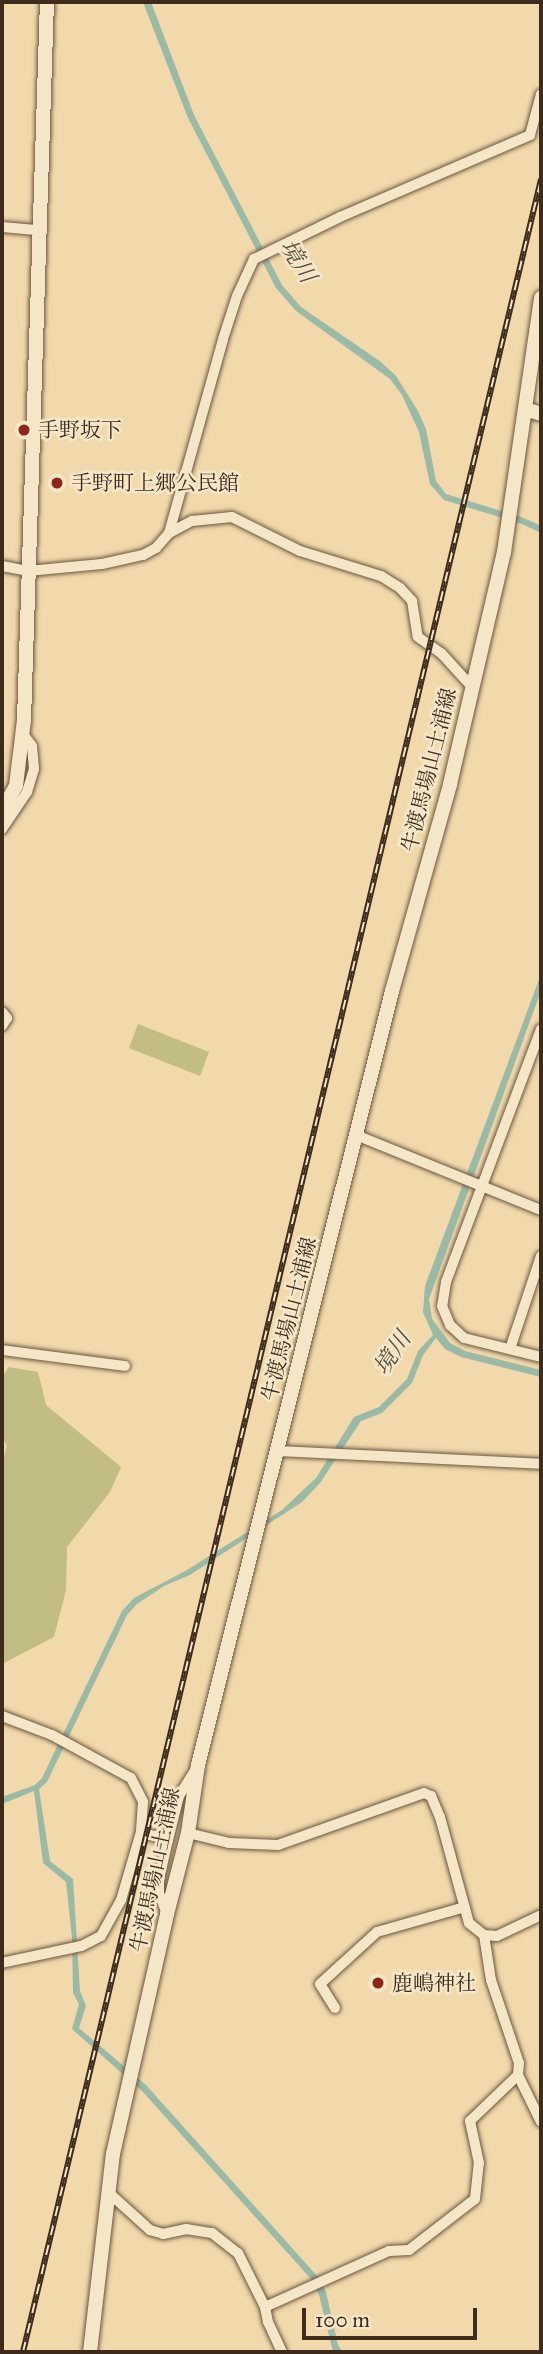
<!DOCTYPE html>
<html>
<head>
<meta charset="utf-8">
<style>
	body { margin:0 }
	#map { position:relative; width:543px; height:2354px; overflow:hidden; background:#f1d9ab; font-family:"IM FELL Great Primer","Noto Serif JP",serif }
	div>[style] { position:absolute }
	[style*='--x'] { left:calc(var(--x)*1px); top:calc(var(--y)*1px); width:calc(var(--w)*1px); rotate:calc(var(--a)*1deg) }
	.green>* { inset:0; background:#c1bd84 }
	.water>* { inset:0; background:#9bbaa6 }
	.roads { filter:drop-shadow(0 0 2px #6a5640) drop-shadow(0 0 2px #6a5640) }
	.street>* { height:10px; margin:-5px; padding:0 5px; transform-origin:5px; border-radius:5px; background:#f6e6c8 }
	.secondary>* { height:14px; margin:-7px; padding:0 7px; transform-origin:7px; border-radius:7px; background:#f6e6c8 }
	.rail>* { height:6px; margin-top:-3px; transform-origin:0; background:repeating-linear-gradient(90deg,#f6e6c8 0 10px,#3d2b1c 0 20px); box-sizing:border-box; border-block:2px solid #3d2b1c }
	.dots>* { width:19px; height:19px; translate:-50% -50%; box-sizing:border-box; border:4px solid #f6e6c8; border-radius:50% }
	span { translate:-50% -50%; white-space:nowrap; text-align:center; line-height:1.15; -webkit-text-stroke:5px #f6e6c8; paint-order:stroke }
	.poi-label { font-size:21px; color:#3d2b1c }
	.left { translate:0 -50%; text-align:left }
	.street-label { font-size:21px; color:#3d2b1c }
	.water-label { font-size:23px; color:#544f3e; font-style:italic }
	.frame { position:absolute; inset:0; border:4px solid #3d2b1c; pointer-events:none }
	.scale { position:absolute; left:302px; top:2308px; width:175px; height:32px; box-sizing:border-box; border:4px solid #3d2b1c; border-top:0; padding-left:9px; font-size:21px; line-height:24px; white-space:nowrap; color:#3d2b1c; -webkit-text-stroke:5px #f6e6c8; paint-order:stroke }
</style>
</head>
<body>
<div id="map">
	<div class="green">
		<i style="clip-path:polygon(138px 1024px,209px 1052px,200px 1076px,129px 1048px)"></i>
		<i style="clip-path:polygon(9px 1367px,38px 1372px,46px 1405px,121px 1467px,110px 1492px,67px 1547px,66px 1590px,54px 1637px,2px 1664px,2px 1463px,7px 1446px,2px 1436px,2px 1377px)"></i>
	</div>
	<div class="water">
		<i style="clip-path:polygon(143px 2px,151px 2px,194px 115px,282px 285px,301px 307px,381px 362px,396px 376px,418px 411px,426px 429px,436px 481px,446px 494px,524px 518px,541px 526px,541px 533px,522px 524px,444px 500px,430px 484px,419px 432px,402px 395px,390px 379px,296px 311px,276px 288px,188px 118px)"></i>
		<i style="clip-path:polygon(541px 974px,541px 991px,429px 1299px,432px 1319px,450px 1343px,465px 1351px,541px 1370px,541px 1377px,461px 1357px,445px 1349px,436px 1338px,423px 1355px,412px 1383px,382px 1413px,361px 1421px,320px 1483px,302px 1502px,190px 1575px,164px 1586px,137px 1604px,127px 1615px,47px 1782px,39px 1789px,50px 1861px,73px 1879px,80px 1991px,86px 2006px,79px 2028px,146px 2085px,318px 2277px,326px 2292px,338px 2345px,343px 2352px,333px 2352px,319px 2295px,311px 2279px,143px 2092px,72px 2029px,79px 2004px,73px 1993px,72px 1938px,66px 1882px,43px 1863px,34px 1791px,2px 1804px,2px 1797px,35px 1785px,42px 1778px,122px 1611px,134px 1598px,187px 1570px,282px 1510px,316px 1478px,354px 1417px,379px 1407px,407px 1379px,418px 1351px,433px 1335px,423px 1312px,425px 1286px)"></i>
	</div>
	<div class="roads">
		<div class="street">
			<i style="--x:2;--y:227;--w:37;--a:5"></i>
			<i style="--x:169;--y:533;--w:26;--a:-28"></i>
			<i style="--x:192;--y:521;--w:40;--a:-5.7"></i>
			<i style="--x:232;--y:517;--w:76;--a:26.6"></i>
			<i style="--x:300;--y:551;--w:85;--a:17.2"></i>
			<i style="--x:381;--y:576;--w:22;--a:32"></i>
			<i style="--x:400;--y:588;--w:18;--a:47"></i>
			<i style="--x:412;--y:601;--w:36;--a:81"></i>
			<i style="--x:418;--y:637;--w:29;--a:35"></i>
			<i style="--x:442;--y:654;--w:45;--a:47.7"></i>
			<i style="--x:2;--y:566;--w:26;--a:11"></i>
			<i style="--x:28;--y:571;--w:74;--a:-5.4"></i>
			<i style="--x:102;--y:564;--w:42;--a:-12.4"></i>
			<i style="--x:143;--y:555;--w:15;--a:-28"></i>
			<i style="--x:156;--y:548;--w:20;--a:-49"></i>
			<i style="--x:169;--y:533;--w:201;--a:-74.4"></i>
			<i style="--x:223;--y:339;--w:45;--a:-72"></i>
			<i style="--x:237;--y:296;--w:41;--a:-65.3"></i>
			<i style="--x:254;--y:259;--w:96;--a:-26"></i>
			<i style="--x:340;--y:217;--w:207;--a:-23.3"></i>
			<i style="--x:530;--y:135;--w:42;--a:-75"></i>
			<i style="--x:2;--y:829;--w:45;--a:-56"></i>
			<i style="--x:27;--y:792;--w:24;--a:-73"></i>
			<i style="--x:34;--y:769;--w:23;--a:-95"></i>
			<i style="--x:32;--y:746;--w:15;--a:-127"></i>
			<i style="--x:2;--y:1012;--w:8;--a:50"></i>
			<i style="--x:7;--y:1018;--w:9;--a:122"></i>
			<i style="--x:541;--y:1029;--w:270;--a:110.6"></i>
			<i style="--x:446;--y:1282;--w:24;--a:99"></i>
			<i style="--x:442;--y:1306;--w:21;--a:67"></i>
			<i style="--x:450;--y:1325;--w:19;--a:43"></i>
			<i style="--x:464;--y:1338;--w:79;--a:13.9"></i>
			<i style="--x:356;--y:1135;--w:200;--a:22.1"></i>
			<i style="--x:510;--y:1349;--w:98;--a:-71.6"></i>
			<i style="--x:2;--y:1350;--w:124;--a:7.4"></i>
			<i style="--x:278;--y:1451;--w:263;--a:2.8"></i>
			<i style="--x:2;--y:1716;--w:53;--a:20.8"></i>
			<i style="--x:52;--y:1735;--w:90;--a:28.6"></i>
			<i style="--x:131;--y:1778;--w:27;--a:63"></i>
			<i style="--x:143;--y:1802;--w:30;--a:94"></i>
			<i style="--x:141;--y:1832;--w:71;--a:106.4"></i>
			<i style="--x:121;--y:1900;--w:41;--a:119.1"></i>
			<i style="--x:101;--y:1936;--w:22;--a:153"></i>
			<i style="--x:81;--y:1946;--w:81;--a:167.9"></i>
			<i style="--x:141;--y:1832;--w:28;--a:17"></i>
			<i style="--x:168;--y:1840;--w:39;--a:103"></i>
			<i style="--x:159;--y:1878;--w:15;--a:90"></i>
			<i style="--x:159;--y:1893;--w:22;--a:69"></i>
			<i style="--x:188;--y:1833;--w:42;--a:13.7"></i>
			<i style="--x:229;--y:1843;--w:49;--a:2.3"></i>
			<i style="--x:278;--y:1845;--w:155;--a:-19.6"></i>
			<i style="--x:424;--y:1793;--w:8;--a:23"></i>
			<i style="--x:431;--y:1796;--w:23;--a:67"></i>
			<i style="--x:440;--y:1817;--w:110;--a:74.7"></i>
			<i style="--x:469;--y:1923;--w:19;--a:39"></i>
			<i style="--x:484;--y:1935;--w:13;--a:4"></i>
			<i style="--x:497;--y:1936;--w:49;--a:-25.5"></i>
			<i style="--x:168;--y:1840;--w:45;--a:-76"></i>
			<i style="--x:179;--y:1796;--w:34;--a:-58"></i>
			<i style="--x:484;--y:1935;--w:46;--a:81.2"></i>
			<i style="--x:491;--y:1980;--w:88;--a:71.4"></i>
			<i style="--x:519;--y:2063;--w:12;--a:95"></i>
			<i style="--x:518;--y:2075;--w:52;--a:63.9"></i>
			<i style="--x:335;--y:2008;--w:28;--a:-122"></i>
			<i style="--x:320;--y:1984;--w:77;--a:-42.4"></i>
			<i style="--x:377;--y:1932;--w:91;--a:-15.9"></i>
			<i style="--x:108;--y:2192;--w:57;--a:42.1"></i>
			<i style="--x:150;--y:2230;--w:14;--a:17"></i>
			<i style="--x:163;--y:2234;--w:24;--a:-12"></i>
			<i style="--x:186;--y:2229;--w:26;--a:9"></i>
			<i style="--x:212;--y:2233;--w:33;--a:38"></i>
			<i style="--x:238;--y:2253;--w:60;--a:63.4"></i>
			<i style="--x:265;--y:2307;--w:15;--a:79"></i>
			<i style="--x:268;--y:2322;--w:33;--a:65"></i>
			<i style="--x:265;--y:2307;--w:136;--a:-24.3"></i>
			<i style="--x:389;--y:2251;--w:20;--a:-3"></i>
			<i style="--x:409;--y:2250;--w:83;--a:-37.7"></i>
			<i style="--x:475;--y:2199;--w:36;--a:-84"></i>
			<i style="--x:479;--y:2163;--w:43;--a:-102.1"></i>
			<i style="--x:470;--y:2121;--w:66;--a:-43.8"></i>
		</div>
		<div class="secondary">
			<i style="--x:525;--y:409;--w:17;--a:17"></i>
			<i style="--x:2;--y:811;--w:29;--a:-61"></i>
			<i style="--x:16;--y:786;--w:66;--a:-83.1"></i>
			<i style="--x:24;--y:720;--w:718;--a:-88.17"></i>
			<i style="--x:90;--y:2352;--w:199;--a:-83.4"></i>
			<i style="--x:113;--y:2154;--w:246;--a:-77.3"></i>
			<i style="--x:167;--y:1914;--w:84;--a:-75.5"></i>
			<i style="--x:188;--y:1833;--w:69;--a:-81.6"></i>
			<i style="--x:198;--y:1765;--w:798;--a:-75.93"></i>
			<i style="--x:392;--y:991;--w:215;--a:-74.3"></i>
			<i style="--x:450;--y:784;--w:238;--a:-76.9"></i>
			<i style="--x:504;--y:552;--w:257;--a:-81.7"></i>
		</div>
	</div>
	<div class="rail">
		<i style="--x:23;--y:2352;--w:2234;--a:-76.59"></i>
	</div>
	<div class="dots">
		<i style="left:24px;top:430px;background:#8f2418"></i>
		<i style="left:57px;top:483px;background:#8f2418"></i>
		<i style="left:378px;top:1983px;background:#8f2418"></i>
	</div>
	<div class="poi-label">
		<span class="left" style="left:38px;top:430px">手野坂下</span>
		<span class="left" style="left:71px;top:483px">手野町上郷公民館</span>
		<span class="left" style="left:392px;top:1983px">鹿嶋神社</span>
	</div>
	<div class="street-label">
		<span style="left:429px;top:770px;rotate:-76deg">牛渡馬場山土浦線</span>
		<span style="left:289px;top:1319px;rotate:-76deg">牛渡馬場山土浦線</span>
		<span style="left:155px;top:1870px;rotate:-78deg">牛渡馬場山土浦線</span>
	</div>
	<div class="water-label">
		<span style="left:298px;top:261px;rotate:58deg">境川</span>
		<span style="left:392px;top:1353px;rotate:-56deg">境川</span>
	</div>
	<div class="frame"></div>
	<div class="scale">100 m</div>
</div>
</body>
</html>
